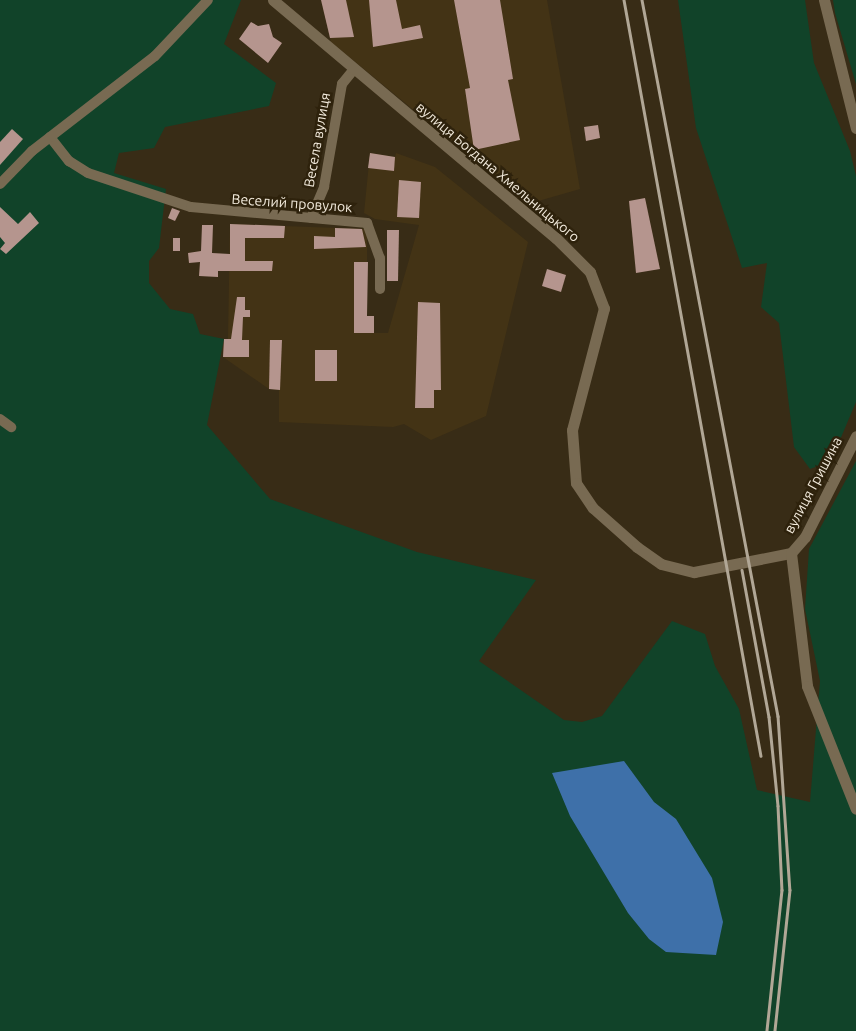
<!DOCTYPE html>
<html>
<head>
<meta charset="utf-8">
<style>
	body { margin:0 }
	#map { position:relative; width:856px; height:1031px; overflow:hidden; background:#382c16; font-family:Ubuntu,sans-serif }
	div>[style] { position:absolute }
	[style*='--x'] { left:calc(var(--x)*1px); top:calc(var(--y)*1px); width:calc(var(--w)*1px); rotate:calc(var(--a)*1deg) }
	.built>* { inset:0; background:#433315 }
	.green>* { inset:0; background:#114329 }
	.water>* { inset:0; background:#3e70a9 }
	.building>* { inset:0; background:#b5958e }
	.minor>* { height:10px; margin:-5px; padding:0 5px; transform-origin:5px; border-radius:5px; background:#786a52 }
	.tertiary>* { height:11px; margin:-5.5px; padding:0 5.5px; transform-origin:5.5px; border-radius:5.5px; background:#786a52 }
	.rail>* { height:2.5px; margin:-1.25px; padding:0 1.25px; transform-origin:1.25px; border-radius:1.25px; background:#b1a796 }
	span { translate:-50% -50%; white-space:nowrap; text-align:center; line-height:1.15; -webkit-text-stroke:5px #2e220c; paint-order:stroke }
	.street-label { font-size:14px; color:#f3ebdd }
</style>
</head>
<body>
<div id="map">
	<div class="built">
		<i style="clip-path:polygon(321px 0,547px 0,580px 189px,528px 204px,331px 42px)"></i>
		<i style="clip-path:polygon(370px 153px,395px 157px,396px 153px,435px 167px,528px 242px,486px 416px,431px 440px,404px 424px,393px 427px,279px 422px,279px 390px,269px 389px,223px 357px,224px 339px,228px 339px,230px 224px,367px 229px,367px 316px,374px 316px,374px 333px,388px 333px,419px 225px,375px 219px,364px 213px)"></i>
	</div>
	<div class="green">
		<i style="clip-path:polygon(0 0,241px 0,224px 44px,276px 83px,269px 106px,165px 127px,154px 148px,119px 153px,114px 173px,166px 189px,159px 248px,149px 261px,149px 283px,170px 309px,193px 314px,200px 334px,224px 339px,207px 425px,270px 499px,417px 552px,536px 580px,479px 661px,564px 720px,582px 722px,602px 716px,672px 621px,705px 634px,715px 666px,739px 709px,757px 790px,810px 802px,820px 681px,805px 609px,809px 549px,856px 461px,856px 1031px,0 1031px)"></i>
		<i style="clip-path:polygon(678px 0,805px 0,814px 63px,850px 151px,856px 176px,856px 402px,831px 461px,810px 469px,794px 447px,779px 323px,761px 307px,767px 263px,742px 268px,696px 128px)"></i>
		<i style="clip-path:polygon(833px 0,856px 0,856px 84px,835px 13px)"></i>
	</div>
	<div class="water">
		<i style="clip-path:polygon(624px 761px,654px 802px,676px 819px,712px 878px,723px 922px,716px 955px,666px 952px,649px 939px,628px 913px,570px 816px,552px 773px)"></i>
	</div>
	<div class="building">
		<i style="clip-path:polygon(321px 0,346px 0,354px 37px,330px 38px)"></i>
		<i style="clip-path:polygon(369px 0,396px 0,402px 29px,420px 25px,423px 38px,373px 47px)"></i>
		<i style="clip-path:polygon(454px 0,500px 0,513px 79px,508px 80px,520px 140px,474px 150px,465px 89px,470px 88px)"></i>
		<i style="clip-path:polygon(251px 22px,258px 26px,269px 24px,273px 37px,282px 43px,268px 63px,239px 39px)"></i>
		<i style="clip-path:polygon(598px 125px,600px 138px,586px 141px,584px 127px)"></i>
		<i style="clip-path:polygon(12px 129px,23px 139px,0 165px,0 142px)"></i>
		<i style="clip-path:polygon(370px 153px,395px 157px,394px 171px,368px 168px)"></i>
		<i style="clip-path:polygon(399px 180px,421px 182px,419px 218px,397px 217px)"></i>
		<i style="clip-path:polygon(645px 198px,660px 269px,636px 273px,629px 201px)"></i>
		<i style="clip-path:polygon(0 207px,18px 224px,30px 212px,39px 223px,6px 254px,0 249px,5px 243px,0 237px)"></i>
		<i style="clip-path:polygon(172px 208px,180px 211px,175px 221px,168px 218px)"></i>
		<i style="clip-path:polygon(230px 224px,285px 226px,284px 238px,245px 238px,245px 261px,273px 261px,272px 271px,218px 271px,218px 277px,199px 276px,200px 262px,189px 263px,188px 253px,201px 251px,202px 225px,213px 225px,212px 253px,230px 254px)"></i>
		<i style="clip-path:polygon(335px 228px,362px 229px,366px 247px,314px 249px,314px 236px,335px 237px)"></i>
		<i style="clip-path:polygon(387px 230px,399px 230px,398px 281px,387px 281px)"></i>
		<i style="clip-path:polygon(173px 238px,180px 238px,180px 251px,173px 251px)"></i>
		<i style="clip-path:polygon(354px 262px,368px 262px,367px 316px,374px 316px,374px 333px,354px 333px)"></i>
		<i style="clip-path:polygon(547px 269px,566px 275px,561px 292px,542px 286px)"></i>
		<i style="clip-path:polygon(237px 297px,245px 297px,245px 310px,250px 310px,250px 317px,243px 317px,242px 340px,249px 340px,249px 357px,223px 357px,224px 339px,231px 339px)"></i>
		<i style="clip-path:polygon(418px 302px,440px 303px,441px 390px,434px 390px,434px 408px,415px 408px)"></i>
		<i style="clip-path:polygon(270px 340px,282px 340px,280px 390px,269px 389px)"></i>
		<i style="clip-path:polygon(315px 350px,337px 350px,337px 381px,315px 381px)"></i>
	</div>
	<div class="minor">
		<i style="--x:50;--y:137;--w:31;--a:52"></i>
		<i style="--x:69;--y:161;--w:22;--a:32"></i>
		<i style="--x:88;--y:173;--w:108;--a:18.3"></i>
		<i style="--x:191;--y:207;--w:177;--a:5.2"></i>
		<i style="--x:367;--y:223;--w:37;--a:70"></i>
		<i style="--x:380;--y:258;--w:31;--a:90"></i>
		<i style="--x:0;--y:184;--w:46;--a:-45.9"></i>
		<i style="--x:32;--y:151;--w:155;--a:-37.7"></i>
		<i style="--x:155;--y:56;--w:77;--a:-46.6"></i>
		<i style="--x:311;--y:218;--w:34;--a:-67"></i>
		<i style="--x:324;--y:187;--w:105;--a:-80.1"></i>
		<i style="--x:342;--y:84;--w:19;--a:-51"></i>
		<i style="--x:0;--y:419;--w:14;--a:36"></i>
	</div>
	<div class="tertiary">
		<i style="--x:273;--y:0;--w:370;--a:40.1"></i>
		<i style="--x:556;--y:238;--w:48;--a:45"></i>
		<i style="--x:590;--y:272;--w:39;--a:69"></i>
		<i style="--x:604;--y:308;--w:126;--a:104.7"></i>
		<i style="--x:572;--y:430;--w:53;--a:85.7"></i>
		<i style="--x:576;--y:483;--w:30;--a:56"></i>
		<i style="--x:593;--y:508;--w:59;--a:41.6"></i>
		<i style="--x:637;--y:547;--w:29;--a:35"></i>
		<i style="--x:661;--y:564;--w:34;--a:14"></i>
		<i style="--x:694;--y:572;--w:99;--a:-11.1"></i>
		<i style="--x:791;--y:553;--w:21;--a:-49"></i>
		<i style="--x:805;--y:537;--w:113;--a:-63.2"></i>
		<i style="--x:824;--y:0;--w:132;--a:76"></i>
		<i style="--x:791;--y:553;--w:134;--a:83.1"></i>
		<i style="--x:807;--y:686;--w:132;--a:68.3"></i>
	</div>
	<div class="rail">
		<i style="--x:624;--y:0;--w:768;--a:79.73"></i>
		<i style="--x:642;--y:0;--w:729;--a:79.25"></i>
		<i style="--x:778;--y:716;--w:174;--a:86.1"></i>
		<i style="--x:790;--y:890;--w:142;--a:96.1"></i>
		<i style="--x:742;--y:570;--w:149;--a:79.6"></i>
		<i style="--x:769;--y:717;--w:89;--a:84.2"></i>
		<i style="--x:778;--y:806;--w:84;--a:87.3"></i>
		<i style="--x:782;--y:890;--w:142;--a:96.1"></i>
	</div>
	<div class="street-label">
		<span style="left:317px;top:140px;rotate:-80deg">Весела вулиця</span>
		<span style="left:498px;top:172px;rotate:40deg">вулиця Богдана Хмельницького</span>
		<span style="left:292px;top:203px;rotate:4deg">Веселий провулок</span>
		<span style="left:813px;top:485px;rotate:-62deg">вулиця Гришина</span>
	</div>
</div>
</body>
</html>
